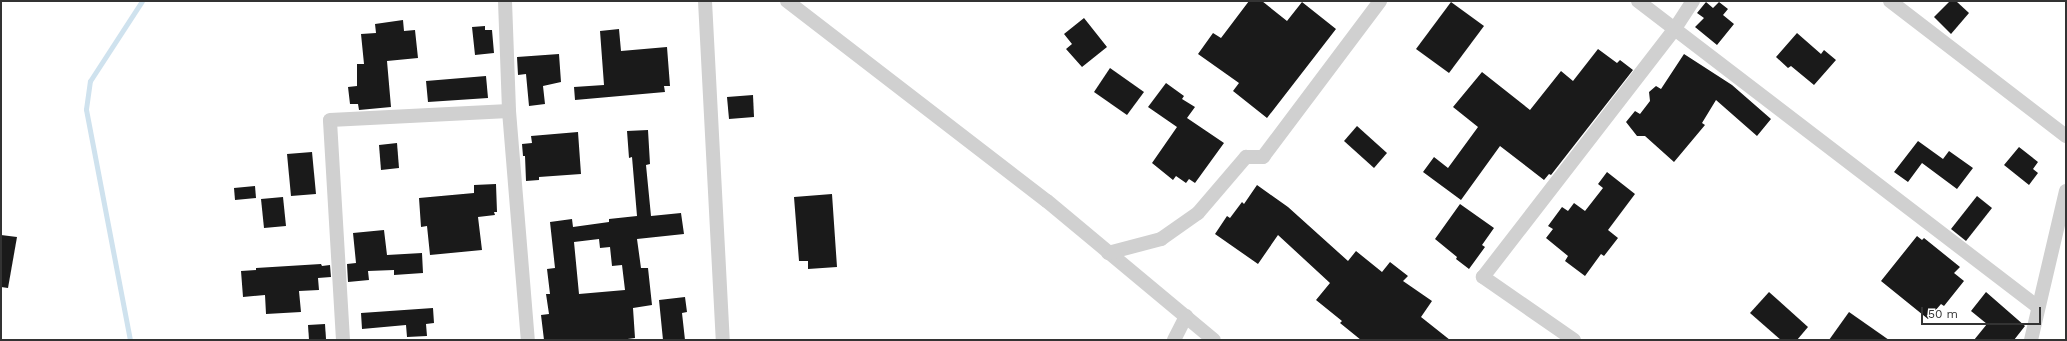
<!DOCTYPE html>
<html>
<head>
<meta charset="utf-8">
<style>
	body { margin:0 }
	#map { position:relative; width:2067px; height:341px; overflow:hidden; background:#fff; font-family:"Work Sans",sans-serif }
	div>[style] { position:absolute }
	[style*='--x'] { left:calc(var(--x)*1px); top:calc(var(--y)*1px); width:calc(var(--w)*1px); rotate:calc(var(--a)*1deg) }
	.stream>* { height:5px; margin:-2.5px; padding:0 2.5px; transform-origin:2.5px; border-radius:2.5px; background:#cfe2ee }
	.building>* { inset:0; background:#1a1a1a }
	.minor>* { height:14px; margin:-7px; padding:0 7px; transform-origin:7px; border-radius:7px; background:#d0d0d0 }
	span { translate:-50% -50%; white-space:nowrap; text-align:center; line-height:1.15; -webkit-text-stroke:4px #fff; paint-order:stroke }
	.frame { position:absolute; inset:0; border:2px solid #333; pointer-events:none }
	.scale { position:absolute; left:1921px; top:307px; width:120px; height:18px; box-sizing:border-box; border:2px solid #333; border-top:0; padding-left:5px; font-size:12px; line-height:14px; white-space:nowrap; color:#333; -webkit-text-stroke:3px #fff; paint-order:stroke }
</style>
</head>
<body>
<div id="map">
	<div class="stream">
		<i style="--x:130;--y:340;--w:235;--a:-100.8"></i>
		<i style="--x:86;--y:109;--w:28;--a:-82"></i>
		<i style="--x:90;--y:81;--w:95;--a:-57"></i>
	</div>
	<div class="building">
		<i style="clip-path:polygon(1249px 1px,1262px 1px,1287px 21px,1302px 2px,1336px 29px,1267px 118px,1233px 91px,1239px 83px,1198px 54px,1213px 33px,1221px 38px)"></i>
		<i style="clip-path:polygon(1950px 1px,1956px 1px,1969px 13px,1951px 34px,1934px 17px)"></i>
		<i style="clip-path:polygon(1451px 2px,1484px 26px,1449px 73px,1416px 49px)"></i>
		<i style="clip-path:polygon(1706px 2px,1713px 8px,1719px 2px,1728px 9px,1723px 15px,1734px 24px,1717px 45px,1695px 27px,1704px 18px,1697px 13px)"></i>
		<i style="clip-path:polygon(1084px 18px,1107px 47px,1082px 67px,1066px 49px,1072px 44px,1064px 34px)"></i>
		<i style="clip-path:polygon(403px 20px,404px 31px,415px 30px,418px 58px,387px 61px,391px 107px,359px 110px,358px 104px,350px 104px,348px 87px,357px 86px,357px 64px,364px 64px,361px 34px,376px 33px,375px 24px)"></i>
		<i style="clip-path:polygon(485px 26px,485px 30px,492px 30px,494px 53px,475px 55px,472px 27px)"></i>
		<i style="clip-path:polygon(619px 29px,621px 51px,667px 47px,670px 86px,664px 86px,665px 92px,575px 100px,574px 87px,604px 85px,600px 31px)"></i>
		<i style="clip-path:polygon(1797px 33px,1821px 54px,1824px 50px,1836px 60px,1814px 85px,1791px 66px,1788px 68px,1776px 57px)"></i>
		<i style="clip-path:polygon(1598px 49px,1617px 63px,1620px 60px,1633px 70px,1551px 175px,1549px 174px,1544px 180px,1500px 146px,1461px 200px,1423px 172px,1434px 157px,1448px 168px,1478px 127px,1453px 107px,1482px 72px,1530px 110px,1561px 71px,1573px 81px)"></i>
		<i style="clip-path:polygon(559px 54px,561px 82px,543px 86px,545px 104px,529px 106px,526px 74px,518px 75px,517px 57px)"></i>
		<i style="clip-path:polygon(1684px 54px,1732px 85px,1771px 119px,1757px 136px,1716px 100px,1702px 123px,1705px 125px,1674px 162px,1645px 136px,1637px 136px,1626px 122px,1635px 111px,1640px 114px,1650px 101px,1649px 92px,1656px 86px,1661px 89px)"></i>
		<i style="clip-path:polygon(1110px 68px,1144px 92px,1127px 115px,1094px 92px)"></i>
		<i style="clip-path:polygon(486px 76px,488px 98px,428px 102px,426px 81px)"></i>
		<i style="clip-path:polygon(1166px 83px,1184px 96px,1182px 99px,1195px 107px,1187px 118px,1224px 143px,1195px 183px,1189px 179px,1186px 183px,1176px 176px,1173px 180px,1152px 163px,1177px 127px,1148px 107px)"></i>
		<i style="clip-path:polygon(753px 95px,754px 117px,729px 119px,727px 97px)"></i>
		<i style="clip-path:polygon(1357px 126px,1387px 153px,1374px 168px,1344px 141px)"></i>
		<i style="clip-path:polygon(evenodd,648px 130px,650px 164px,646px 165px,651px 216px,681px 213px,684px 234px,637px 239px,641px 268px,648px 268px,652px 305px,633px 308px,635px 338px,620px 340px,544px 340px,541px 315px,549px 314px,546px 294px,550px 294px,547px 269px,555px 268px,550px 222px,572px 219px,573px 227px,609px 222px,609px 219px,637px 216px,632px 157px,629px 158px,627px 131px,648px 130px,599px 239px,600px 248px,610px 247px,612px 266px,622px 265px,625px 290px,579px 294px,574px 242px,599px 239px)"></i>
		<i style="clip-path:polygon(578px 132px,581px 174px,539px 177px,539px 180px,526px 181px,525px 156px,523px 156px,522px 144px,532px 143px,531px 136px)"></i>
		<i style="clip-path:polygon(1918px 141px,1943px 159px,1949px 151px,1973px 168px,1957px 189px,1922px 163px,1908px 182px,1894px 172px)"></i>
		<i style="clip-path:polygon(397px 143px,399px 168px,381px 170px,379px 145px)"></i>
		<i style="clip-path:polygon(2019px 147px,2038px 162px,2033px 169px,2038px 173px,2029px 185px,2004px 165px)"></i>
		<i style="clip-path:polygon(312px 152px,316px 194px,291px 196px,287px 154px)"></i>
		<i style="clip-path:polygon(1607px 172px,1635px 194px,1608px 230px,1618px 238px,1604px 256px,1601px 254px,1585px 276px,1565px 261px,1568px 256px,1546px 238px,1553px 229px,1548px 226px,1562px 207px,1568px 211px,1574px 203px,1585px 211px,1603px 188px,1598px 184px)"></i>
		<i style="clip-path:polygon(496px 184px,497px 212px,494px 212px,495px 215px,478px 217px,482px 250px,430px 255px,427px 226px,421px 227px,419px 198px,474px 193px,474px 185px)"></i>
		<i style="clip-path:polygon(1257px 185px,1288px 207px,1348px 261px,1356px 251px,1382px 272px,1390px 262px,1408px 276px,1403px 281px,1432px 301px,1421px 317px,1450px 340px,1361px 340px,1340px 323px,1342px 321px,1316px 300px,1330px 283px,1278px 235px,1258px 264px,1215px 234px,1227px 216px,1230px 218px,1242px 202px,1244px 204px)"></i>
		<i style="clip-path:polygon(255px 186px,256px 198px,235px 200px,234px 188px)"></i>
		<i style="clip-path:polygon(832px 194px,837px 267px,808px 269px,808px 261px,799px 261px,794px 197px)"></i>
		<i style="clip-path:polygon(1977px 196px,1992px 208px,1966px 241px,1951px 229px)"></i>
		<i style="clip-path:polygon(283px 197px,286px 226px,264px 228px,261px 199px)"></i>
		<i style="clip-path:polygon(1460px 204px,1494px 228px,1482px 245px,1485px 247px,1469px 269px,1456px 259px,1457px 257px,1435px 239px)"></i>
		<i style="clip-path:polygon(384px 230px,387px 255px,422px 253px,423px 273px,394px 275px,394px 270px,368px 271px,369px 280px,348px 282px,347px 264px,356px 263px,353px 233px)"></i>
		<i style="clip-path:polygon(1px 235px,17px 237px,8px 288px,1px 287px)"></i>
		<i style="clip-path:polygon(1917px 236px,1922px 240px,1924px 238px,1960px 267px,1954px 273px,1964px 281px,1944px 306px,1941px 304px,1928px 319px,1881px 281px)"></i>
		<i style="clip-path:polygon(321px 264px,322px 266px,330px 265px,331px 277px,318px 278px,319px 290px,299px 291px,301px 312px,266px 314px,265px 295px,243px 297px,241px 271px,256px 270px,256px 268px)"></i>
		<i style="clip-path:polygon(1769px 292px,1808px 327px,1797px 340px,1781px 340px,1750px 313px)"></i>
		<i style="clip-path:polygon(1986px 292px,2025px 326px,2014px 340px,1974px 340px,1987px 324px,1971px 311px)"></i>
		<i style="clip-path:polygon(685px 297px,687px 312px,682px 313px,685px 340px,663px 340px,659px 300px)"></i>
		<i style="clip-path:polygon(433px 308px,434px 323px,426px 324px,427px 336px,407px 337px,406px 325px,362px 329px,361px 313px)"></i>
		<i style="clip-path:polygon(1849px 312px,1889px 340px,1829px 340px)"></i>
		<i style="clip-path:polygon(325px 324px,326px 339px,309px 340px,308px 325px)"></i>
	</div>
	<div class="minor">
		<i style="--x:505;--y:1;--w:110;--a:87.9"></i>
		<i style="--x:509;--y:111;--w:230;--a:85.3"></i>
		<i style="--x:705;--y:1;--w:339;--a:87"></i>
		<i style="--x:787;--y:1;--w:328;--a:37.6"></i>
		<i style="--x:1047;--y:201;--w:217;--a:39.8"></i>
		<i style="--x:1638;--y:1;--w:504;--a:37.42"></i>
		<i style="--x:1890;--y:1;--w:222;--a:37.5"></i>
		<i style="--x:1108;--y:253;--w:55;--a:-14.8"></i>
		<i style="--x:1161;--y:239;--w:45;--a:-35.1"></i>
		<i style="--x:1198;--y:213;--w:74;--a:-49.4"></i>
		<i style="--x:1246;--y:157;--w:17;--a:0"></i>
		<i style="--x:1263;--y:157;--w:195;--a:-53.1"></i>
		<i style="--x:343;--y:340;--w:220;--a:-93.4"></i>
		<i style="--x:330;--y:120;--w:179;--a:-2.9"></i>
		<i style="--x:1174;--y:340;--w:27;--a:-63"></i>
		<i style="--x:1574;--y:340;--w:111;--a:-145.3"></i>
		<i style="--x:1483;--y:277;--w:312;--a:-52.3"></i>
		<i style="--x:1674;--y:30;--w:35;--a:-57"></i>
		<i style="--x:2031;--y:340;--w:153;--a:-76.8"></i>
	</div>
	<div class="frame"></div>
	<div class="scale">50 m</div>
</div>
</body>
</html>
